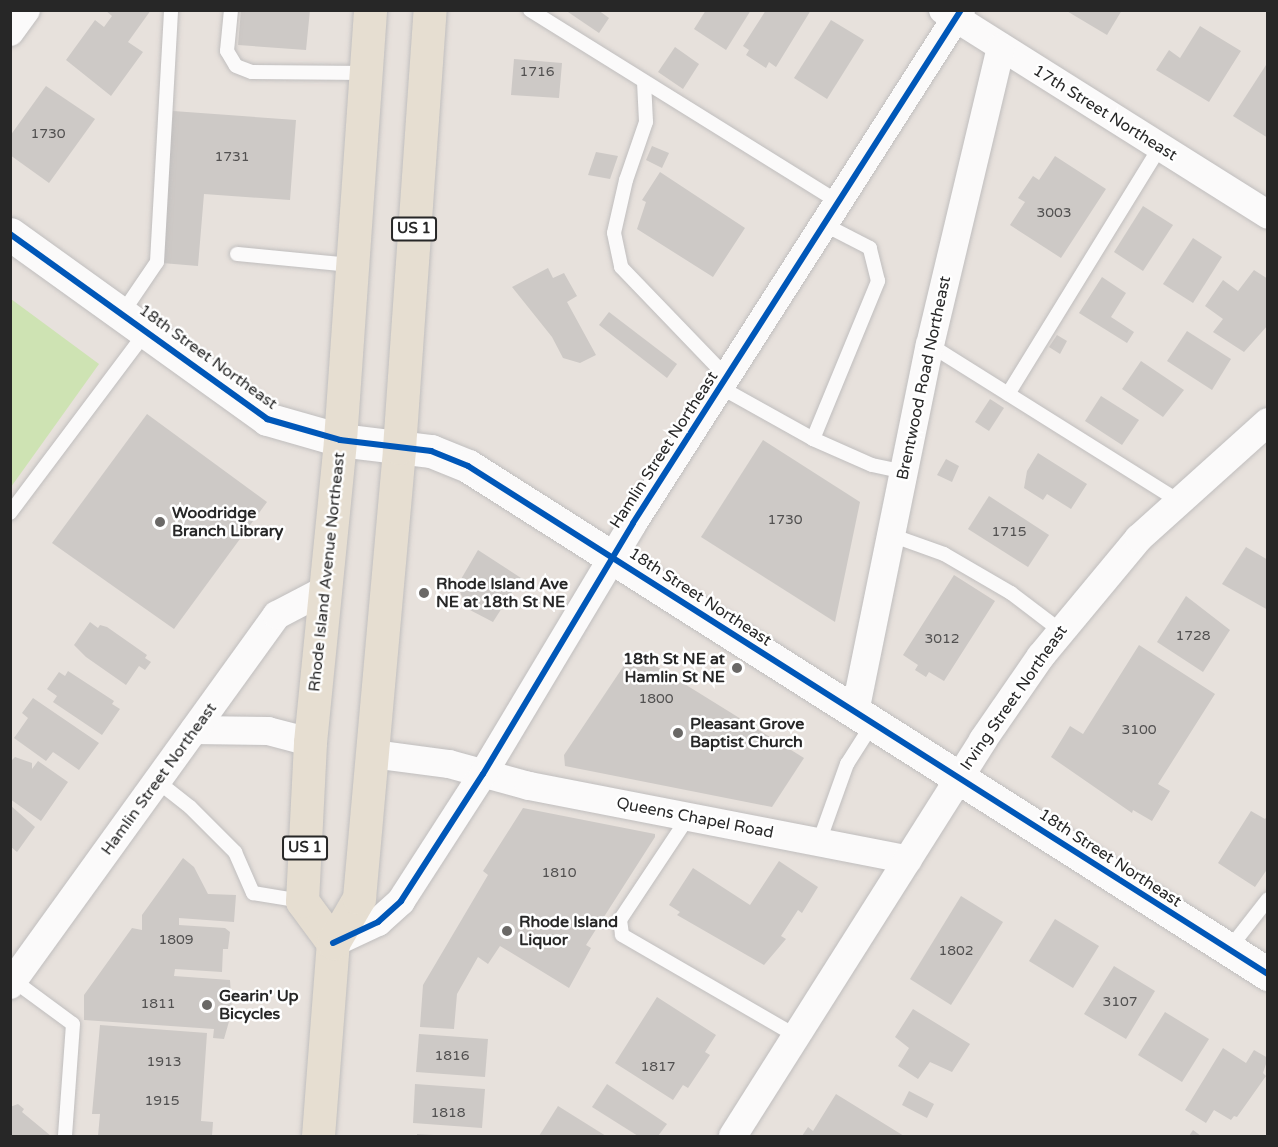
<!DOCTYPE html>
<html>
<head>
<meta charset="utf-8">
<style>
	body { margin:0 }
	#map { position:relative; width:1278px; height:1147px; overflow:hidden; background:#e7e1dc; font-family:"Varela Round",sans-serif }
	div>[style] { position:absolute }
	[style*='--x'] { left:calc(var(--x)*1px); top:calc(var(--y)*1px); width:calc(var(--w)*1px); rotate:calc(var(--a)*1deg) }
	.green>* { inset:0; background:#cee3b3 }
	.building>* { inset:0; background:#cdc9c6 }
	.roads { filter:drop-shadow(0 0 2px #c0bebe) drop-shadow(0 0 2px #c0bebe) }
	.lane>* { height:14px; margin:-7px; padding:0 7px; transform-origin:7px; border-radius:7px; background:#fbfafa }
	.street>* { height:28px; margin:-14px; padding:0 14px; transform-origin:14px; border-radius:14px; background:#fbfafa }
	.secondary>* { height:33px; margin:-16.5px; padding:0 16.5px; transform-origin:16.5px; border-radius:16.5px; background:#fbfafa }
	.primary>* { height:33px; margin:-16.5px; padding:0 16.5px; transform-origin:16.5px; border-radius:16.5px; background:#e6ded1 }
	.cycleway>* { height:6px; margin:-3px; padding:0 3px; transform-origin:3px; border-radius:3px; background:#0057b8 }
	.dots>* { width:16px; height:16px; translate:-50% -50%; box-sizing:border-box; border:3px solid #fff; border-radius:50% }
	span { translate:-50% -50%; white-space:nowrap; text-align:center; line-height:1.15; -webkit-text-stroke:5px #fff; paint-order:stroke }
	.number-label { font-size:14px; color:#515050 }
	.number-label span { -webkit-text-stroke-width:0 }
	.shield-label span { padding:2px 4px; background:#fff; border:2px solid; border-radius:4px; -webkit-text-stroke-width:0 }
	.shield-label { font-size:15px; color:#272727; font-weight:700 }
	.street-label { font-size:16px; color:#272727 }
	.poi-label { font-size:16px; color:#272727; font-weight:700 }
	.left { translate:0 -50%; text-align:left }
	.right { translate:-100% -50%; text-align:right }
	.frame { position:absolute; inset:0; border:12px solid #272727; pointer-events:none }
</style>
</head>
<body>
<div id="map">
	<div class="green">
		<i style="clip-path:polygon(11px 299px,99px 364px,11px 487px)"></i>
	</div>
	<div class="building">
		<i style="clip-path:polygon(105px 10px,151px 10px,128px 42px,143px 52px,111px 96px,66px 60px,95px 20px,104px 27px,112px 16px)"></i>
		<i style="clip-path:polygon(241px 10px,310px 10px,306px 50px,238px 45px)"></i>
		<i style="clip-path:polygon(565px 10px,598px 10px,609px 18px,599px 33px)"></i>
		<i style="clip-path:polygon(706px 10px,751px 10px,726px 50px,694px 29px)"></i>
		<i style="clip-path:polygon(766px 10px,811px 10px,776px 67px,769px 62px,766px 68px,746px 55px,749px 50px,743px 46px)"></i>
		<i style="clip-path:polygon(1065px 10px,1122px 10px,1107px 35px)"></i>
		<i style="clip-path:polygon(831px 20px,864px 40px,827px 99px,794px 78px)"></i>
		<i style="clip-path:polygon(1200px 26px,1241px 51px,1209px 102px,1156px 70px,1169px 50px,1180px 58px)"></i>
		<i style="clip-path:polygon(675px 47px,699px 64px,683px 89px,658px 72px)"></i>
		<i style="clip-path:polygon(514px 59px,562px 63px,559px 98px,511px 95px)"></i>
		<i style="clip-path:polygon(1266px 65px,1268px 66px,1268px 138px,1233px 116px)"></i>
		<i style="clip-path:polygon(46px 86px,95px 119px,49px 183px,10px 155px,10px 136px)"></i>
		<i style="clip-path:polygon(173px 111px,296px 120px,290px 200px,204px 194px,198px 266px,162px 263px)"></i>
		<i style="clip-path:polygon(652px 146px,669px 153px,662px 168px,646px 160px)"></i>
		<i style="clip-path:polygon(596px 152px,618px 156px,610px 179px,588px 175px)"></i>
		<i style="clip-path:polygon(1055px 156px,1106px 189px,1061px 258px,1010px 225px,1025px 202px,1018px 198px,1033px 176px,1039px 180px)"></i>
		<i style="clip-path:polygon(660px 172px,745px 228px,713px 277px,637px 229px,646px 202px,642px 200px)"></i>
		<i style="clip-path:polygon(1143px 206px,1173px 225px,1143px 271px,1114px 252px)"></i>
		<i style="clip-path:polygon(1193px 238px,1222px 257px,1193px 303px,1163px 284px)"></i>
		<i style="clip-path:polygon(548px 268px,553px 278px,564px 273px,577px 296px,567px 302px,596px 355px,580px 363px,563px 358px,552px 337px,512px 287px)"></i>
		<i style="clip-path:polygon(1254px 270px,1268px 279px,1268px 325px,1244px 352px,1213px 332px,1223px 319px,1205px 306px,1223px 280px,1238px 291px)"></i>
		<i style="clip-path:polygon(1102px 277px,1126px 293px,1111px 317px,1134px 332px,1127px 343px,1079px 313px)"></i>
		<i style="clip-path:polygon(609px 312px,677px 364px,667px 378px,599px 325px)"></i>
		<i style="clip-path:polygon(1187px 331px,1231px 359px,1212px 390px,1167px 361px)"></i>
		<i style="clip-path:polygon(1057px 335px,1067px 341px,1060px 354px,1049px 347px)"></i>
		<i style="clip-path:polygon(1141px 361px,1184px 390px,1163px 417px,1122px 389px)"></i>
		<i style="clip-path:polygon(1101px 396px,1139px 420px,1122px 445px,1085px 421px)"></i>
		<i style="clip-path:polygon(990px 399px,1004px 408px,989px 431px,975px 422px)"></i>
		<i style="clip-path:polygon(147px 414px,267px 502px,174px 629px,52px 543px)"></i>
		<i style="clip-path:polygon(763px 440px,860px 502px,835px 622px,701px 537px)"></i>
		<i style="clip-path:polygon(1038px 453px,1087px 484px,1071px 509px,1047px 494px,1043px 500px,1024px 488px,1027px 471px)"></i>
		<i style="clip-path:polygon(946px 459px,959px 466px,952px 482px,937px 475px)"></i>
		<i style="clip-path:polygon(989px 496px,1049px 535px,1028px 567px,968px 529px)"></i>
		<i style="clip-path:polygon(1246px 547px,1268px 560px,1268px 610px,1222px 584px)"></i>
		<i style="clip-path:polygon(478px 550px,521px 578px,493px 622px,468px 609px,457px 586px)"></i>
		<i style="clip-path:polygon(954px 575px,995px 601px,944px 681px,929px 672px,926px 677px,915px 670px,918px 665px,903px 655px)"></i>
		<i style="clip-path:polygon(1186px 596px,1230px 630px,1203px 672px,1157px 642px)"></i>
		<i style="clip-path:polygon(90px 622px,98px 628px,100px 625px,107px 627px,147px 655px,145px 658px,151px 662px,145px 670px,139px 666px,126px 685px,86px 657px,74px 645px)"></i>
		<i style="clip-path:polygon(1139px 645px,1215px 694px,1158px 784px,1170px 791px,1152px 821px,1133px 810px,1132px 813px,1051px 757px,1070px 726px,1083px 734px)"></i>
		<i style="clip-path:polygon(633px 652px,804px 758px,772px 807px,565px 766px,564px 755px)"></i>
		<i style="clip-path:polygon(68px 671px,114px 701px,112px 704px,120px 709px,102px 735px,53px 702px,57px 696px,47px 689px,59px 672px,65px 676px)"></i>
		<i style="clip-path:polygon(33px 698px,99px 743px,79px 770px,53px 752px,46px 761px,14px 738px,28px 718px,22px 713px)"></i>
		<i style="clip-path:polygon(15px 757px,32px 763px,32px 769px,38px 761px,68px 782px,41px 821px,10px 799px,10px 762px)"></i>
		<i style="clip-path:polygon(10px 805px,35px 827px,17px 852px,10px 846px)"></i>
		<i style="clip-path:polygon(523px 808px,655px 834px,655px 837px,586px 945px,591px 948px,569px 988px,500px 946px,488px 964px,478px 957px,457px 994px,454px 1029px,420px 1027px,423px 985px,488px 875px,483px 871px)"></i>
		<i style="clip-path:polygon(1251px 811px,1265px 819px,1268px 815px,1268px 868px,1255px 887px,1218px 863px)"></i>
		<i style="clip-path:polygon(183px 858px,194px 867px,208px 894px,236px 895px,234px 922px,179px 918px,179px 925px,225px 928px,230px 932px,228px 949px,223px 949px,222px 972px,175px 969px,174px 976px,230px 980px,232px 1011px,224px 1039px,213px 1038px,214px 1029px,84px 1020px,84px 995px,132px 928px,142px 930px,142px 915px)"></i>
		<i style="clip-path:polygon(779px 861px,818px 887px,802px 913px,798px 910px,781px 936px,786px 939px,764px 965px,677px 915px,680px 912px,669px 905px,693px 868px,750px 905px)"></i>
		<i style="clip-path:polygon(961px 896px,1003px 922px,951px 1005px,910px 979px)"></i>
		<i style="clip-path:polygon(1055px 919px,1099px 946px,1073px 988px,1029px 961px)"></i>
		<i style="clip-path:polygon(1114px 966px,1155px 991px,1126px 1039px,1084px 1014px)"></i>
		<i style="clip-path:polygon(657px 997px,716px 1035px,705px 1052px,710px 1055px,688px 1088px,683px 1085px,673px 1100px,615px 1063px)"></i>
		<i style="clip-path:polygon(913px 1009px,970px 1044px,952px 1072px,930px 1062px,918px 1079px,898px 1066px,909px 1048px,895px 1037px)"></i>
		<i style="clip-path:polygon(1165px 1012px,1209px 1039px,1182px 1082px,1138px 1055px)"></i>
		<i style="clip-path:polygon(100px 1025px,207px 1033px,201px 1121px,213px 1122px,212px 1136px,98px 1136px,100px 1114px,92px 1114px)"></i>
		<i style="clip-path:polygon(419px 1034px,488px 1039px,485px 1077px,416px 1072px)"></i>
		<i style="clip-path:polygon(1223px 1048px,1246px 1063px,1254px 1050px,1268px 1058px,1263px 1073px,1266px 1076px,1237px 1117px,1234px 1116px,1231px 1120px,1214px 1110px,1206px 1123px,1185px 1110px)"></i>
		<i style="clip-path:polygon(415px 1084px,485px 1089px,482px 1128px,413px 1123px)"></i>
		<i style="clip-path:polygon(607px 1084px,667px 1124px,658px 1136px,638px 1136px,592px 1107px)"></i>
		<i style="clip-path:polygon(909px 1091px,934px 1104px,927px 1118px,902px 1105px)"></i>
		<i style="clip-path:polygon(836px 1094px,904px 1136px,802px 1136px,808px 1127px,813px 1131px)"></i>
		<i style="clip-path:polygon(18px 1104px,24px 1109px,22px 1112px,51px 1136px,10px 1136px,10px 1107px)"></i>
		<i style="clip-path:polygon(558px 1106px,606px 1136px,539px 1136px)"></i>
		<i style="clip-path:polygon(1193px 1130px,1201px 1136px,1189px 1136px)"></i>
		<i style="clip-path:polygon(417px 1134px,434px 1135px,434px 1136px,417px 1136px)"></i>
	</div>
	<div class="roads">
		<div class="lane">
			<i style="--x:231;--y:10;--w:41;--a:95.6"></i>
			<i style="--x:227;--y:51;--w:17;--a:59"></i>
			<i style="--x:236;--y:66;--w:17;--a:21"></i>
			<i style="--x:252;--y:72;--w:113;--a:0.5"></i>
			<i style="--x:530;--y:10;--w:363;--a:31.9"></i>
			<i style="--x:644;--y:82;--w:40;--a:87.1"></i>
			<i style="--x:646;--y:122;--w:61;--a:109"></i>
			<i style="--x:626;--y:180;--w:54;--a:102.8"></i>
			<i style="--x:614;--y:233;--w:35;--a:78"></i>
			<i style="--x:621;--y:267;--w:151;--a:46.1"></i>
			<i style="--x:237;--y:254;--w:115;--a:5.5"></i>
			<i style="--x:123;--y:312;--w:60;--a:-55.8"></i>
			<i style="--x:157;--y:262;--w:252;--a:-86.8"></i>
			<i style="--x:930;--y:345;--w:292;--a:32.1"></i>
			<i style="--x:720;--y:387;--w:107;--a:29.2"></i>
			<i style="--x:813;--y:439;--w:64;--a:23.8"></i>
			<i style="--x:872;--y:465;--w:33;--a:12"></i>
			<i style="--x:1008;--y:394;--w:290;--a:-58.4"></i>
			<i style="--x:813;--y:439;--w:171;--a:-67.6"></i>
			<i style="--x:878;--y:281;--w:34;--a:-104"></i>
			<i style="--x:870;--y:248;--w:53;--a:-152.9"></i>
			<i style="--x:10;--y:513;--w:226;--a:-53.1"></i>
			<i style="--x:891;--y:535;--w:56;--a:19.7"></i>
			<i style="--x:944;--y:554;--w:78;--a:30.2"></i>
			<i style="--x:1011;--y:593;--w:63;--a:37.2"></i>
			<i style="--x:157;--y:781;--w:42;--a:38.2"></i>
			<i style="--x:190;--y:807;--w:64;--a:45"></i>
			<i style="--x:235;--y:852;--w:45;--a:66.3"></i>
			<i style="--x:253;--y:893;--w:50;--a:9.3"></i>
			<i style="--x:689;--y:816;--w:125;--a:123.6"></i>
			<i style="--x:620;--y:920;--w:15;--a:82"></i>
			<i style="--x:622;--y:935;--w:201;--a:30.1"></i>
			<i style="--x:819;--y:842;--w:83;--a:-70.3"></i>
			<i style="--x:847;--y:764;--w:49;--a:-57.6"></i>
			<i style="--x:1229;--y:949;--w:63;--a:-52"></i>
			<i style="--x:13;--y:980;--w:74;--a:36.3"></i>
			<i style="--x:73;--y:1024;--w:112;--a:94.1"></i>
		</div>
		<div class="street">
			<i style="--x:943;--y:10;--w:384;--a:32.2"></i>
			<i style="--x:10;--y:32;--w:27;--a:-54"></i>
			<i style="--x:855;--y:712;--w:375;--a:-78.5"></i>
			<i style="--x:930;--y:345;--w:306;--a:-76.6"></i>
			<i style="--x:194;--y:730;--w:74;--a:0.8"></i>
			<i style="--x:268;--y:731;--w:43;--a:14.7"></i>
			<i style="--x:373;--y:754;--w:77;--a:7.5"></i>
			<i style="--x:449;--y:764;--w:83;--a:15.4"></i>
			<i style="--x:529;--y:786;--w:386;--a:11"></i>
			<i style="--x:333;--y:943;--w:50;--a:-25"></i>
			<i style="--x:378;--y:922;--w:31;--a:-42"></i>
			<i style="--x:401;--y:901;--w:151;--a:-57.2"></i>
			<i style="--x:483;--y:774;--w:292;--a:-59.1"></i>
			<i style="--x:633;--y:523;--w:609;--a:-57.41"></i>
			<i style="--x:10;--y:985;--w:456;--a:-54.2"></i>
			<i style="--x:277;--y:615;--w:52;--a:-27.6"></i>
			<i style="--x:733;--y:1136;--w:468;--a:-57.7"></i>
			<i style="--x:983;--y:740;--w:102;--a:-55.4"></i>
			<i style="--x:1041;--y:656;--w:153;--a:-50.3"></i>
			<i style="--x:1139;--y:538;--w:173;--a:-42"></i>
		</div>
		<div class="secondary">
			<i style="--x:10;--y:234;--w:317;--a:35.7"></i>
			<i style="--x:267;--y:419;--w:76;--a:16"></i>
			<i style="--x:340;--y:440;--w:92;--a:6.9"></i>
			<i style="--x:431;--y:451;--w:40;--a:22"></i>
			<i style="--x:468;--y:466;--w:948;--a:32.42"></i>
		</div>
		<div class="primary">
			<i style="--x:333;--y:943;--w:52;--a:-126.4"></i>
			<i style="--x:302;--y:901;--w:159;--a:-87.1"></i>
			<i style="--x:310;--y:742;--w:303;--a:-84.3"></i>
			<i style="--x:340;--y:440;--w:431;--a:-86"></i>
			<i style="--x:318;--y:1136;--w:194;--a:-85.6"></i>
			<i style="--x:333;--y:943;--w:52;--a:-60"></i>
			<i style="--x:359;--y:898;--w:452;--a:-84.9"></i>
			<i style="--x:399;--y:448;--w:439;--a:-86"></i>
		</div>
	</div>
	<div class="cycleway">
		<i style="--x:10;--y:234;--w:317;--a:35.7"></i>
		<i style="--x:267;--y:419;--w:76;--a:16"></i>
		<i style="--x:340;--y:440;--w:92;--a:6.9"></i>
		<i style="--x:431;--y:451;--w:40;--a:22"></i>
		<i style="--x:468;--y:466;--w:948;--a:32.42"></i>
		<i style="--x:333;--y:943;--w:50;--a:-25"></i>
		<i style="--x:378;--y:922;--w:31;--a:-42"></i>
		<i style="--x:401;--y:901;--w:151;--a:-57.2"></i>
		<i style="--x:483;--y:774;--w:292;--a:-59.1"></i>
		<i style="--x:633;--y:523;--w:609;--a:-57.41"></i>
	</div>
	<div class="dots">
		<i style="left:160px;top:522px;background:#6a6866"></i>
		<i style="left:424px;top:593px;background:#6a6866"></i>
		<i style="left:737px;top:668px;background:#6a6866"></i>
		<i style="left:678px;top:733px;background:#6a6866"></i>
		<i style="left:507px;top:931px;background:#6a6866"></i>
		<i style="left:207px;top:1005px;background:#6a6866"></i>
	</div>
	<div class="number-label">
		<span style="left:537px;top:72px">1716</span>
		<span style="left:48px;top:134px">1730</span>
		<span style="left:232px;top:157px">1731</span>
		<span style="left:1054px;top:213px">3003</span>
		<span style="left:785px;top:520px">1730</span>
		<span style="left:1009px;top:532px">1715</span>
		<span style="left:1193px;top:636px">1728</span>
		<span style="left:942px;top:639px">3012</span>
		<span style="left:656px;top:699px">1800</span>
		<span style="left:1139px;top:730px">3100</span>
		<span style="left:559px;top:873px">1810</span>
		<span style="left:176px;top:940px">1809</span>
		<span style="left:956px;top:951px">1802</span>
		<span style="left:1120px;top:1002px">3107</span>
		<span style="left:158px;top:1004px">1811</span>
		<span style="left:452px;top:1056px">1816</span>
		<span style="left:164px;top:1062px">1913</span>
		<span style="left:658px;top:1067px">1817</span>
		<span style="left:162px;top:1101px">1915</span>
		<span style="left:448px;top:1113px">1818</span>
	</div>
	<div class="shield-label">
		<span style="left:414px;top:229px">US 1</span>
		<span style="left:305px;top:848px">US 1</span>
	</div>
	<div class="street-label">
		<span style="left:1105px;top:113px;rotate:32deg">17th Street Northeast</span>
		<span style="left:208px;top:357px;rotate:36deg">18th Street Northeast</span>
		<span style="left:924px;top:378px;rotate:-78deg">Brentwood Road Northeast</span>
		<span style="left:664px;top:450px;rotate:-57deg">Hamlin Street Northeast</span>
		<span style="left:327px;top:572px;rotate:-84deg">Rhode Island Avenue Northeast</span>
		<span style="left:700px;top:597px;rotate:33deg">18th Street Northeast</span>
		<span style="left:1014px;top:698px;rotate:-55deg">Irving Street Northeast</span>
		<span style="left:159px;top:779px;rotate:-54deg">Hamlin Street Northeast</span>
		<span style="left:695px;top:818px;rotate:11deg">Queens Chapel Road</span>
		<span style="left:1110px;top:858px;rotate:33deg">18th Street Northeast</span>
	</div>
	<div class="poi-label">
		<span class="left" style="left:172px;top:522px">Woodridge<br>Branch Library</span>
		<span class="left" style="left:436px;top:593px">Rhode Island Ave<br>NE at 18th St NE</span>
		<span class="right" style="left:725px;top:668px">18th St NE at<br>Hamlin St NE</span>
		<span class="left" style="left:690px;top:733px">Pleasant Grove<br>Baptist Church</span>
		<span class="left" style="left:519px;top:931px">Rhode Island<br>Liquor</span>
		<span class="left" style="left:219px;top:1005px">Gearin' Up<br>Bicycles</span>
	</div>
	<div class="frame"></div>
</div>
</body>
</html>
